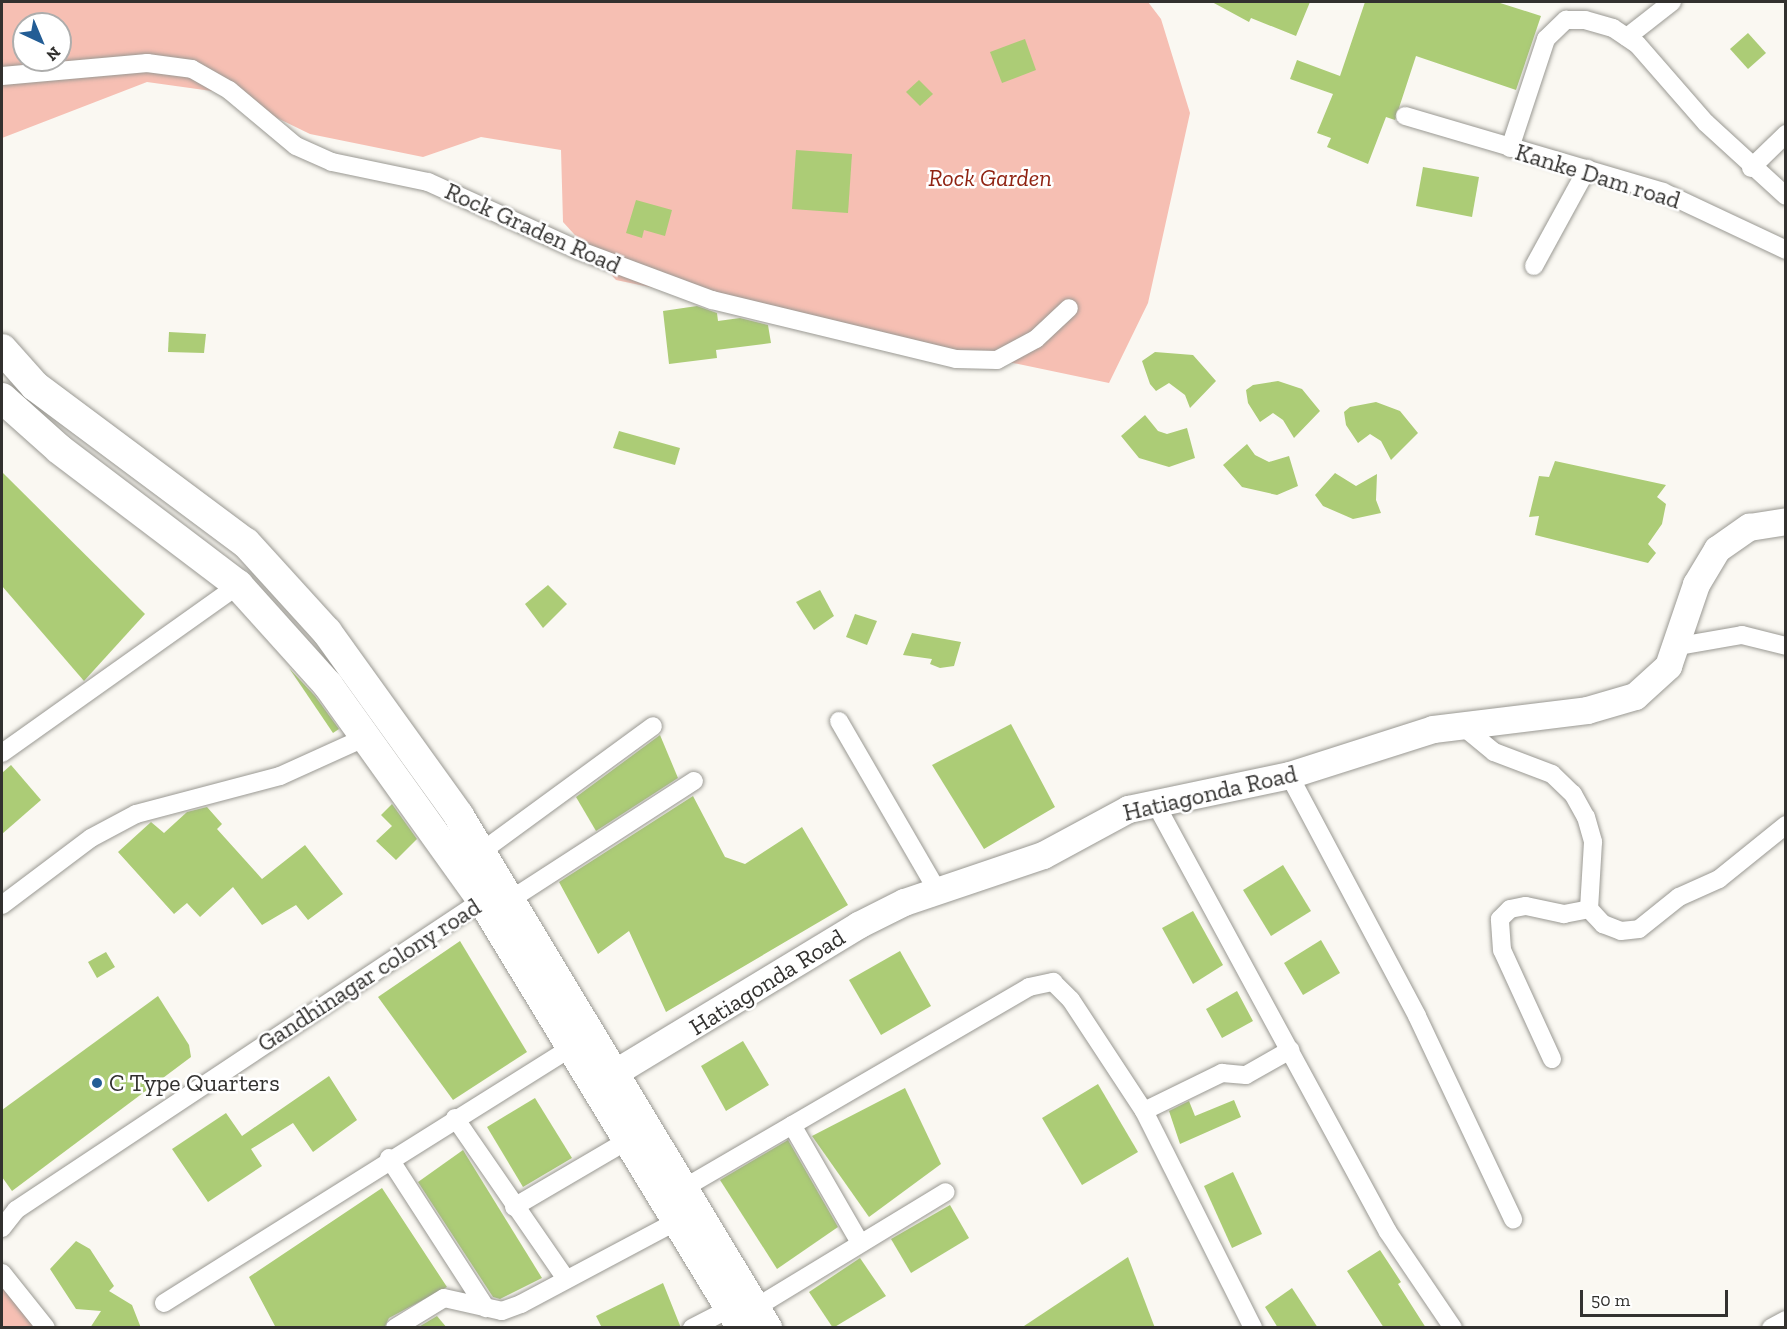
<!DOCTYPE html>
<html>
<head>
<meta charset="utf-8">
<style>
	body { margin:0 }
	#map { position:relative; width:1787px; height:1329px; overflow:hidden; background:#faf8f2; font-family:"Zilla Slab",serif }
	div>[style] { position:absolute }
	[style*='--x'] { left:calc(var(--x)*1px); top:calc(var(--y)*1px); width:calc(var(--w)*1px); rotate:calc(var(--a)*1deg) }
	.green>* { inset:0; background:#f6bfb3 }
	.building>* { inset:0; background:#accc76 }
	.roads { filter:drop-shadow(0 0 2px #9a9993) drop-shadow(0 0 2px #9a9993) }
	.street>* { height:18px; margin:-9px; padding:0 9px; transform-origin:9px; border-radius:9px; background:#fff }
	.secondary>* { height:27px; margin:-13.5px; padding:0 13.5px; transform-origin:13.5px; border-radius:13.5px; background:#fff }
	.primary>* { height:30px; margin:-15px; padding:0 15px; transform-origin:15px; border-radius:15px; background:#fff }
	.dots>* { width:16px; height:16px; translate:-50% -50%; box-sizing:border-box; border:3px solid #fff; border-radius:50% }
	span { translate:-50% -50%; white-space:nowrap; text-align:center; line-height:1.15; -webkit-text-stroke:5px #fff; paint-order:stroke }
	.street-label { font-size:24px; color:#32312f }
	.park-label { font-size:24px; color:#902312; font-style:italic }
	.poi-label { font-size:24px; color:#32312f }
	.left { translate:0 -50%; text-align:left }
	.frame { position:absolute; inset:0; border:3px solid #32312f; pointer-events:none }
	.north { position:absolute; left:12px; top:12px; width:60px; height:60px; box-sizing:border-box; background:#fff; border:2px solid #adadac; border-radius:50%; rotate:136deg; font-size:16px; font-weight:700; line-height:24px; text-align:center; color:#32312f }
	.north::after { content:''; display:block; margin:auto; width:21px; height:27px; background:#235d95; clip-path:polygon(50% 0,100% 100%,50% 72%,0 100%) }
	.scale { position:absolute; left:1580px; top:1290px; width:148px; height:27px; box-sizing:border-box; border:3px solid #32312f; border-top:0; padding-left:8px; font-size:18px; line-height:21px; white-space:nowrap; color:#32312f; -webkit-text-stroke:4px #fff; paint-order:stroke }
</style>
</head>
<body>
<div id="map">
	<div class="green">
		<i style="clip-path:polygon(evenodd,2px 2px,1148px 2px,1161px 19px,1190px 113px,1148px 303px,1109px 383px,616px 280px,563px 222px,561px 150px,481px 137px,423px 157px,310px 134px,226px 93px,147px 82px,2px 138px,2px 2px,24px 24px,60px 24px,60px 60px,24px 60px,24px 24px)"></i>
		<i style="clip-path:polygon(2px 1279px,41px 1327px,2px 1327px)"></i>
	</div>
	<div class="building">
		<i style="clip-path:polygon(1212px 2px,1310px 2px,1296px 36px,1251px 18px,1249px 22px)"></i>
		<i style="clip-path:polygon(1365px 2px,1497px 2px,1541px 16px,1516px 90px,1416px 56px,1395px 120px,1386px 117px,1368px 164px,1327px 147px,1331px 138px,1317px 133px,1333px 94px,1290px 79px,1297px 60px,1340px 76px)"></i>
		<i style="clip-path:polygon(1748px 33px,1766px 53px,1748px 69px,1730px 49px)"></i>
		<i style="clip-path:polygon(1025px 39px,1036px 70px,1002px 83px,990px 52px)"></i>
		<i style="clip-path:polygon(919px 80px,933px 94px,920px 106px,906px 92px)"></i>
		<i style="clip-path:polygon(796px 150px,852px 154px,848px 213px,792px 209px)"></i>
		<i style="clip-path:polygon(1423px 167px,1479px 177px,1472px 217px,1416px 206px)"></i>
		<i style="clip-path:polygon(636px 200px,672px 210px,665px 236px,644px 230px,642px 238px,626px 233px)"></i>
		<i style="clip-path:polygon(697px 306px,717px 313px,718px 321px,740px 318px,768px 325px,771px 343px,716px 350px,717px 358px,669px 364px,663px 311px)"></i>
		<i style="clip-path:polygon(169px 332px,206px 334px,204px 353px,168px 352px)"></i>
		<i style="clip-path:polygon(1155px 352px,1193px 355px,1216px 381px,1190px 408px,1185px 395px,1169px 383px,1156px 391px,1150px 384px,1142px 361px)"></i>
		<i style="clip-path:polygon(1278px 381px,1302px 389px,1320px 411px,1294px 438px,1283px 420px,1273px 413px,1260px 422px,1248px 403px,1246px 390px,1253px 385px)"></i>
		<i style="clip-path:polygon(1376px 402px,1400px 411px,1418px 433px,1391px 460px,1381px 441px,1370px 434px,1358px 443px,1346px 425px,1344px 412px,1350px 407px)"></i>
		<i style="clip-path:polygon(1145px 415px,1158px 431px,1167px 434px,1187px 428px,1195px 458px,1169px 467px,1139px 458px,1121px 436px)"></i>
		<i style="clip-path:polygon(619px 431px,680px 448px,675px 465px,613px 448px)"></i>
		<i style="clip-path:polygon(1247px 444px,1255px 455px,1269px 462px,1289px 456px,1298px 486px,1277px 495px,1242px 487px,1223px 465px)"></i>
		<i style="clip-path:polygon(1555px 461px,1666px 485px,1657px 497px,1666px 504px,1662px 524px,1648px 544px,1656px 553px,1648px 563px,1535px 535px,1539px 516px,1529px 517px,1539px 476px,1549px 477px)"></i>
		<i style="clip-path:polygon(2px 472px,145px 614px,84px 681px,2px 586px)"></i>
		<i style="clip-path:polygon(1335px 473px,1356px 486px,1377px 474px,1376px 500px,1381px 513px,1353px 519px,1323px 506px,1315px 495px)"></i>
		<i style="clip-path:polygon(548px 585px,567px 604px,543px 628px,525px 604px)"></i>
		<i style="clip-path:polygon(820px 590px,834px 616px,814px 630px,796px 602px)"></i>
		<i style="clip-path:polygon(855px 614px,877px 621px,867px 645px,846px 637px)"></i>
		<i style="clip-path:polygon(912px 633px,961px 642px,954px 666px,940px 668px,930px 664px,932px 659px,903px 655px)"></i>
		<i style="clip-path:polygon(289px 668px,315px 696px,339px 729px,333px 733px)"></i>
		<i style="clip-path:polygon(1011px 724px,1055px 807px,984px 849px,932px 765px)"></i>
		<i style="clip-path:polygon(660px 735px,678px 778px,596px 831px,576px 797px)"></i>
		<i style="clip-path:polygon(11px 765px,41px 800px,2px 834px,2px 773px)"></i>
		<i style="clip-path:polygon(693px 796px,725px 857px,745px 864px,802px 827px,848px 905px,666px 1012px,629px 931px,598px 954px,559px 882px)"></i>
		<i style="clip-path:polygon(392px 804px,417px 839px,396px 860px,376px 841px,392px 826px,381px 815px)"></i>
		<i style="clip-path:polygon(207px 807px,222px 824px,217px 829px,262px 879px,305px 845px,343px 894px,308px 920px,296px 905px,262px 925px,233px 887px,200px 917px,187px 903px,174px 914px,118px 852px,151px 822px,164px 833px,187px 812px)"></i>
		<i style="clip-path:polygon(1283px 865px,1311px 911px,1271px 936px,1243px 890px)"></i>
		<i style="clip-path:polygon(1193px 911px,1223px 965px,1193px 984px,1162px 928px)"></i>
		<i style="clip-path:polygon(1321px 940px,1340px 973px,1303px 995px,1284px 963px)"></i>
		<i style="clip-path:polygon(460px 941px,527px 1052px,453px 1100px,378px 997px)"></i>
		<i style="clip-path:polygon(900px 951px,931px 1006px,881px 1035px,849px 980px)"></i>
		<i style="clip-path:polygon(106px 952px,115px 967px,97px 978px,88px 962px)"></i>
		<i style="clip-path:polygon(1237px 991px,1253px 1021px,1222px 1038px,1206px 1009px)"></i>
		<i style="clip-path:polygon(158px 996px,189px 1045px,191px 1057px,12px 1191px,2px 1177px,2px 1110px)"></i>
		<i style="clip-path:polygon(743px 1041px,769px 1085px,726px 1111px,701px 1066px)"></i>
		<i style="clip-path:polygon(329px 1076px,357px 1120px,313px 1152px,293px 1123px,251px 1149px,262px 1166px,208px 1202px,172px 1149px,226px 1113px,242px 1136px)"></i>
		<i style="clip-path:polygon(1098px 1084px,1138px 1152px,1082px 1185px,1042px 1118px)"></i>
		<i style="clip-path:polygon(905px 1088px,941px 1164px,869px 1217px,812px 1136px)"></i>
		<i style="clip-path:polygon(535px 1098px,572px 1158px,523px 1187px,487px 1127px)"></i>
		<i style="clip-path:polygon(1234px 1100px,1241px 1117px,1180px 1144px,1169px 1111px,1189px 1101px,1195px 1116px)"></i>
		<i style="clip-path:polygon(788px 1140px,838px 1227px,777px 1269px,720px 1180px)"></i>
		<i style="clip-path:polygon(463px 1150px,542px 1278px,500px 1299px,493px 1297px,418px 1182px)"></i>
		<i style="clip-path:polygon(1233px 1172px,1262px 1234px,1232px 1248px,1204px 1186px)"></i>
		<i style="clip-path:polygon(382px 1188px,447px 1287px,389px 1318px,384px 1328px,276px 1328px,249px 1277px)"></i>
		<i style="clip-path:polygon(950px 1205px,969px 1238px,911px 1273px,891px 1239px)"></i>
		<i style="clip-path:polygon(76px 1241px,90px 1249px,114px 1286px,109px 1291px,132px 1305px,141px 1328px,90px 1328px,101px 1311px,76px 1309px,50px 1269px)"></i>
		<i style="clip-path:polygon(1380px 1250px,1401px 1282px,1398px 1284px,1426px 1328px,1384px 1328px,1347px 1271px)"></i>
		<i style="clip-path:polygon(1128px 1257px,1155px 1328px,1021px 1328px)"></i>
		<i style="clip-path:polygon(860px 1258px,886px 1296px,833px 1328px,809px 1292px)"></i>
		<i style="clip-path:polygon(663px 1283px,681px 1328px,602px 1328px,596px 1316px)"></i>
		<i style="clip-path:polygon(1292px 1288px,1318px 1328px,1278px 1328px,1265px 1307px)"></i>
		<i style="clip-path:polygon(437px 1316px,447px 1328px,417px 1328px)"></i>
	</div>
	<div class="roads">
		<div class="street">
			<i style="--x:1627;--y:37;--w:57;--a:-37.9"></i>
			<i style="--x:2;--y:76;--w:146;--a:-5.1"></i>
			<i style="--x:147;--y:63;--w:45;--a:7.6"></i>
			<i style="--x:192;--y:69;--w:43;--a:29.6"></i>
			<i style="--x:229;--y:90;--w:87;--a:39.9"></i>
			<i style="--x:296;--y:146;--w:39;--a:24"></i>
			<i style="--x:332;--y:162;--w:98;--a:11.8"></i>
			<i style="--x:428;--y:182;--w:165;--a:24.4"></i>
			<i style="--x:578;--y:250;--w:143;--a:20.5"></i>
			<i style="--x:712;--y:300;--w:251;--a:13.6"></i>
			<i style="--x:956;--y:359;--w:41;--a:1.4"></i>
			<i style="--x:997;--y:360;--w:44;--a:-28.3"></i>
			<i style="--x:1036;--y:339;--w:45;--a:-43.2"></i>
			<i style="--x:1405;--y:116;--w:269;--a:16.4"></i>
			<i style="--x:1663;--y:192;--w:136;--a:25.2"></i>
			<i style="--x:1510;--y:148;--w:115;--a:-71.7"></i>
			<i style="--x:1546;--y:39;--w:28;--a:-44"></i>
			<i style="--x:1566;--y:20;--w:19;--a:0"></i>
			<i style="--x:1585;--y:20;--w:29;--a:16"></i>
			<i style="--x:1613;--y:28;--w:29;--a:34"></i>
			<i style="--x:1637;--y:44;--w:105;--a:48.9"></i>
			<i style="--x:1706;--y:123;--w:108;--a:42.4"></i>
			<i style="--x:1751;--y:168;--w:49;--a:-44.2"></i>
			<i style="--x:1534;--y:266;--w:111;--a:-61.3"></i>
			<i style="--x:1679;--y:646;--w:64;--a:-9.9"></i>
			<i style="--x:1742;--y:635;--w:45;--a:14"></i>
			<i style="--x:839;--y:721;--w:195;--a:59.9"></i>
			<i style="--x:1460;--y:724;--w:44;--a:39.5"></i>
			<i style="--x:1494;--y:752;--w:62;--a:20.8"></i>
			<i style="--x:1552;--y:774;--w:29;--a:44"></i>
			<i style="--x:1573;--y:794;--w:26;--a:61"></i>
			<i style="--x:1586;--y:817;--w:26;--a:74"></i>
			<i style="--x:1593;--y:842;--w:67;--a:93.4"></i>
			<i style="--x:1589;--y:909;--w:21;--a:47"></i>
			<i style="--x:1603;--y:924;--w:19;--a:21"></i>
			<i style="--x:1621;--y:931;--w:18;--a:-6"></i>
			<i style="--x:1639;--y:929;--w:51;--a:-38.7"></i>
			<i style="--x:1679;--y:897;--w:44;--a:-24.2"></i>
			<i style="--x:1719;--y:879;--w:86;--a:-38.9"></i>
			<i style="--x:2;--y:753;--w:290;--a:-35.4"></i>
			<i style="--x:1289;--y:775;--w:273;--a:62"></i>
			<i style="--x:1417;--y:1016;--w:225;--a:64.7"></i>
			<i style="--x:1154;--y:801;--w:490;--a:61.5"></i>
			<i style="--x:1388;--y:1232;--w:116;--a:55.9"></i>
			<i style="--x:481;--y:852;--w:213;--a:-36.2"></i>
			<i style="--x:510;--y:900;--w:219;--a:-32.9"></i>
			<i style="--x:2;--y:905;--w:111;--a:-37"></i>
			<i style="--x:91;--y:838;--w:51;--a:-28.1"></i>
			<i style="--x:136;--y:814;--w:149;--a:-14.8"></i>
			<i style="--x:280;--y:776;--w:97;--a:-24.4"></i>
			<i style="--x:1552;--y:1059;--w:120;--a:-114.6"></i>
			<i style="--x:1502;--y:950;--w:31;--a:-94"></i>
			<i style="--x:1500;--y:919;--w:14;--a:-45"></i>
			<i style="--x:1510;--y:909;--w:16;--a:-11"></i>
			<i style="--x:1526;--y:906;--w:39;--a:12"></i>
			<i style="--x:1564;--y:914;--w:25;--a:-11"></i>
			<i style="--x:1144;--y:1111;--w:87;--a:-26"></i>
			<i style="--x:1222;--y:1073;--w:24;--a:5"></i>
			<i style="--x:1246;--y:1075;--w:51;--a:-29.6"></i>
			<i style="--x:455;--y:1118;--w:196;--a:55.4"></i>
			<i style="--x:792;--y:1125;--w:136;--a:60"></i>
			<i style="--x:389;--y:1158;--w:179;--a:57.1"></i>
			<i style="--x:684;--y:1188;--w:399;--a:-30.2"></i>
			<i style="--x:1029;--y:987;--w:25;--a:-12"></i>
			<i style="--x:1053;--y:982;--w:25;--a:45"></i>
			<i style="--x:1071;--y:1000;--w:133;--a:56.7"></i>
			<i style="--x:1144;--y:1111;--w:243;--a:63.3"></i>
			<i style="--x:514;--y:1207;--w:132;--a:-30.4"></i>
			<i style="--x:2;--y:1228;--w:23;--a:-52"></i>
			<i style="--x:16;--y:1210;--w:568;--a:-33.58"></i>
			<i style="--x:2;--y:1273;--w:70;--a:51.3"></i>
			<i style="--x:164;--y:1303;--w:482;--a:-32.1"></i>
			<i style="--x:755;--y:1308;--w:223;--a:-31.3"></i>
			<i style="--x:395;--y:1328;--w:57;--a:-31.5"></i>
			<i style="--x:444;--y:1298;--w:59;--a:12.6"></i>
			<i style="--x:502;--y:1311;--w:20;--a:-20"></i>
			<i style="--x:521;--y:1304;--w:177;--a:-28"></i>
			<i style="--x:692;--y:1328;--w:42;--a:-27.2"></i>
			<i style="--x:1771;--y:1328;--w:17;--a:-28"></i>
		</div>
		<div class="secondary">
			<i style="--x:594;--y:1085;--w:309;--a:-31.2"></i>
			<i style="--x:858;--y:925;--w:51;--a:-26.6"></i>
			<i style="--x:904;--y:902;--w:147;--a:-18.7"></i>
			<i style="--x:1043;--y:855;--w:97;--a:-28.4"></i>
			<i style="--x:1128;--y:809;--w:165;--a:-11.9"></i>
			<i style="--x:1289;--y:775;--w:151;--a:-17.7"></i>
			<i style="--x:1433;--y:729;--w:155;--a:-7"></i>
			<i style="--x:1587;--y:710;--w:50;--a:-16.3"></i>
			<i style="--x:1635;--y:696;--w:45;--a:-42.3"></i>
			<i style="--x:1668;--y:666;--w:87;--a:-71.1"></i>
			<i style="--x:1696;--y:584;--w:41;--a:-59"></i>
			<i style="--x:1717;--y:549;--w:39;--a:-35"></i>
			<i style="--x:1749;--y:527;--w:37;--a:-9"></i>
		</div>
		<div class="primary">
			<i style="--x:2;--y:349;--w:50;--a:48.3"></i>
			<i style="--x:35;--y:386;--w:263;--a:36.7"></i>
			<i style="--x:246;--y:543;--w:120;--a:47.7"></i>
			<i style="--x:327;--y:632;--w:226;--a:54.3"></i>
			<i style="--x:459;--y:816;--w:598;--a:58.97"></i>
			<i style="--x:2;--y:398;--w:76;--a:41.8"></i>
			<i style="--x:59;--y:449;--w:225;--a:37.2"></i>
			<i style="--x:238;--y:585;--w:135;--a:48"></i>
			<i style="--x:328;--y:685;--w:264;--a:54.4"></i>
			<i style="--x:482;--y:900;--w:501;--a:58.72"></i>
		</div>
	</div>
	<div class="dots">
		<i style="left:97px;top:1083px;background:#235d95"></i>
	</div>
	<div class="street-label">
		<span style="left:1598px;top:176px;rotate:17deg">Kanke Dam road</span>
		<span style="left:533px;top:228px;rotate:24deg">Rock Graden Road</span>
		<span style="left:1210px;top:793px;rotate:-13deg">Hatiagonda Road</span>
		<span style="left:369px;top:975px;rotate:-33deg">Gandhinagar colony road</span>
		<span style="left:767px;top:982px;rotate:-32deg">Hatiagonda Road</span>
	</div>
	<div class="park-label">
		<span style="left:990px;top:178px">Rock Garden</span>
	</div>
	<div class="poi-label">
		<span class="left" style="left:109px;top:1083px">C Type Quarters</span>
	</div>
	<div class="frame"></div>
	<div class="north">N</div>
	<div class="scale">50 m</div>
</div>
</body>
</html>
